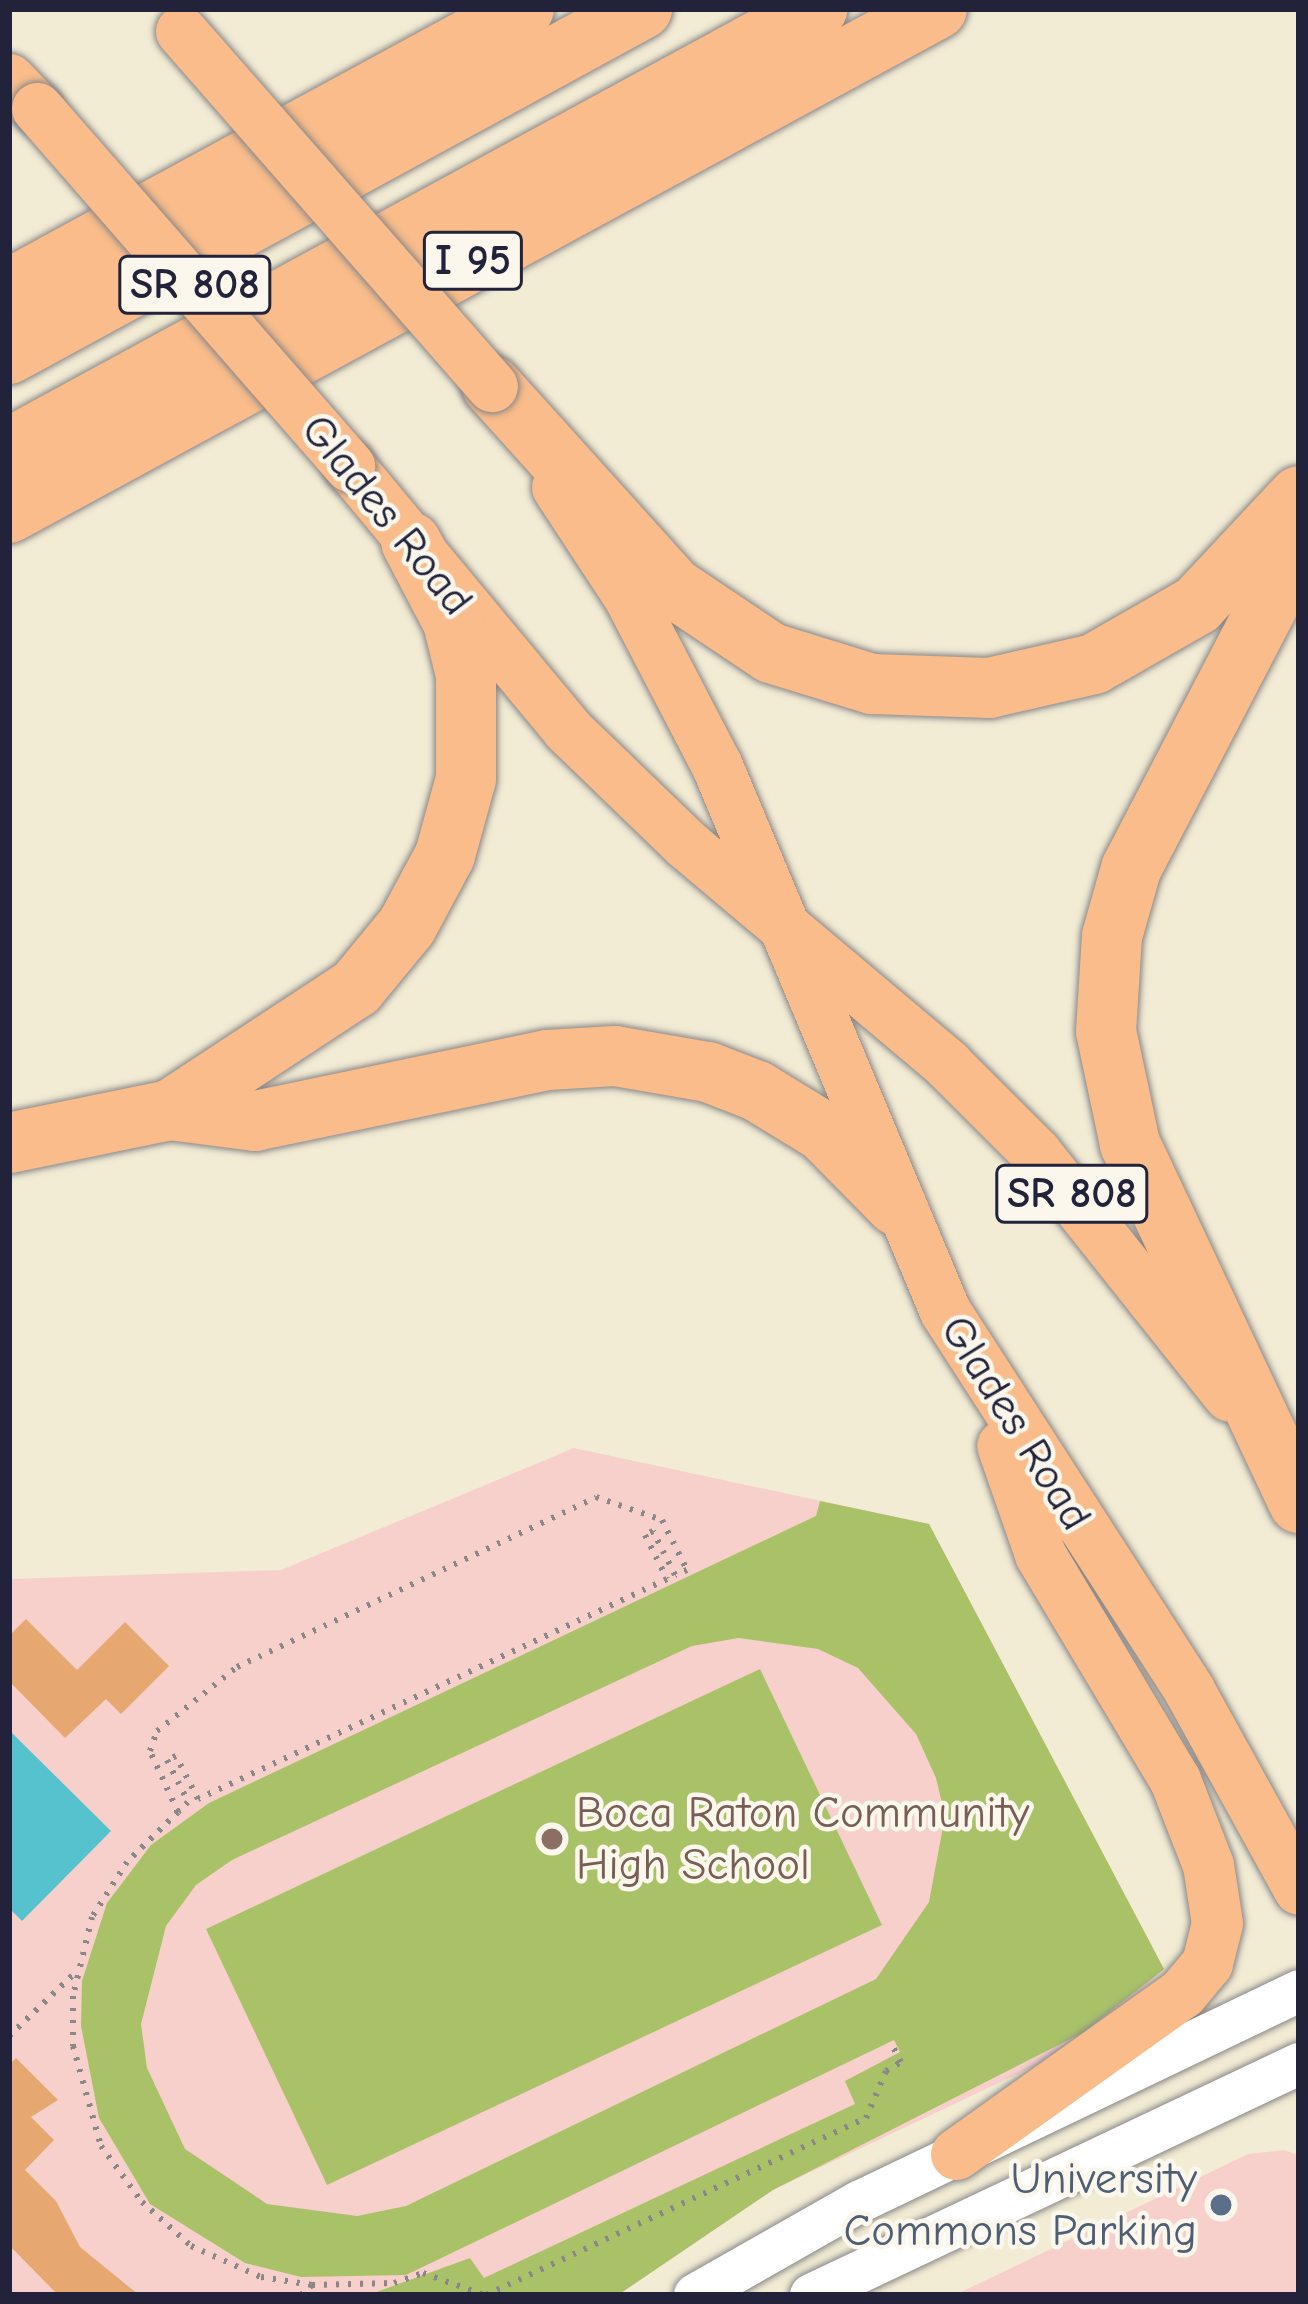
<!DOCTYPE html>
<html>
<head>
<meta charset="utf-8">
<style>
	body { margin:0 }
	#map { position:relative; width:1308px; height:2304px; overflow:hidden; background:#f2ecd4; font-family:"Comic Neue",sans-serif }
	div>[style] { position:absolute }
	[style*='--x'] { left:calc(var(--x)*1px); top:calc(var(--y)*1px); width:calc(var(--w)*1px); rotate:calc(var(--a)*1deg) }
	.built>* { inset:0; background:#f7d0cb }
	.green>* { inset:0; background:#a9c268 }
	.water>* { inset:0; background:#56c2ce }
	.building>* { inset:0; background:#e6a770 }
	.path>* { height:6px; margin-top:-3px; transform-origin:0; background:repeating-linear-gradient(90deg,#8a8788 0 3px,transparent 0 12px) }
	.roads { filter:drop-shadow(0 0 3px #8a8788) drop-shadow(0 0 3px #8a8788) }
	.tertiary>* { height:42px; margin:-21px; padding:0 21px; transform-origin:21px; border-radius:21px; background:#fff }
	.primary>* { height:51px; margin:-25.5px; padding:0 25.5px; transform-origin:25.5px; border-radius:25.5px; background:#f9bc8a }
	.motorway>* { height:60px; margin:-30px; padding:0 30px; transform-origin:30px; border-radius:30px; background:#f9bc8a }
	.bridges { filter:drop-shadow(0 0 3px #8a8788) drop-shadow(0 0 3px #8a8788) }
	.primary-bridge>* { height:51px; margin:-25.5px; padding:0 25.5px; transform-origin:25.5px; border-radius:25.5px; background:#f9bc8a }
	.dots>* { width:33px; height:33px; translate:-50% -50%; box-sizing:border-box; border:6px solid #fbf7ec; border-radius:50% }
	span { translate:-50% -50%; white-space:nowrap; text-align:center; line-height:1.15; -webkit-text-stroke:9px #fbf7ec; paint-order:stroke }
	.shield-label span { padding:3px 9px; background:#fbf7ec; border:3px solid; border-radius:9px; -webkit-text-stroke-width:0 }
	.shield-label { font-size:42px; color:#22223b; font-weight:700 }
	.street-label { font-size:45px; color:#22223b }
	.education-label { font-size:45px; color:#785e54 }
	.left { translate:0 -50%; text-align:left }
	.service-label { font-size:45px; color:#4e5e75 }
	.right { translate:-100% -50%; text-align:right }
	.frame { position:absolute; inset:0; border:12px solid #22223b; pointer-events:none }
</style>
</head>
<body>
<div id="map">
	<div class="built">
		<i style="clip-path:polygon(574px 1448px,929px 1524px,1164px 1969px,1083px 2043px,773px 2190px,618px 2295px,9px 2295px,9px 1579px,281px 1570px)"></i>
		<i style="clip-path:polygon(1285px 2150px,1299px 2156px,1299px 2295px,955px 2295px,1248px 2154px)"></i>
	</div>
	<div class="green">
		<i style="clip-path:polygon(evenodd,820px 1501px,929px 1524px,1164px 1969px,1084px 2032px,773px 2190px,618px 2295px,310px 2295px,371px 2294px,470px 2258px,484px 2278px,855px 2104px,845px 2081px,900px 2052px,894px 2040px,406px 2275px,301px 2277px,245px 2263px,150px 2204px,99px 2118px,81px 2026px,82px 1981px,107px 1903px,151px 1845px,209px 1803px,816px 1516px,820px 1501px,739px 1638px,818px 1649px,858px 1668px,916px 1734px,936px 1778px,945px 1816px,929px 1902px,876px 1979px,406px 2206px,357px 2216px,267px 2204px,185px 2149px,147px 2068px,141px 2024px,166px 1926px,196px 1885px,232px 1860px,692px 1646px,739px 1638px)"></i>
		<i style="clip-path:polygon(760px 1669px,882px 1925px,327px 2185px,206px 1929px)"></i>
	</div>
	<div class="water">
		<i style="clip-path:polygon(9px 1730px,111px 1831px,22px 1921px,9px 1908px)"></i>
	</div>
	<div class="building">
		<i style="clip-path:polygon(26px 1619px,77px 1670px,125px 1622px,169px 1666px,121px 1714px,106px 1699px,65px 1738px,9px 1681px,9px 1636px)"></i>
		<i style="clip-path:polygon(16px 2058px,58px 2100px,31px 2117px,54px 2140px,25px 2170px,56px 2201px,80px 2247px,139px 2295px,58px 2295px,9px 2245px,9px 2065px)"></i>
	</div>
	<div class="path">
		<i style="--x:178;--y:1812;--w:67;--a:-114.7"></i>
		<i style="--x:150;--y:1751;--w:21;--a:-71"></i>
		<i style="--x:157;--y:1731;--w:102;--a:-38.7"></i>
		<i style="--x:237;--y:1667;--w:397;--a:-25.3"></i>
		<i style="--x:596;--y:1497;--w:70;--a:19.2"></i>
		<i style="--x:662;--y:1520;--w:56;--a:63.4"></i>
		<i style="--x:687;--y:1570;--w:13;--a:157"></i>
		<i style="--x:675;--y:1575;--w:49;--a:-116.6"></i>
		<i style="--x:653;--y:1531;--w:9;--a:153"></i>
		<i style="--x:645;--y:1535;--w:49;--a:63.4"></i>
		<i style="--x:667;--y:1579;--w:518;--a:154.87"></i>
		<i style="--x:198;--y:1799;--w:48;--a:-117.1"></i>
		<i style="--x:176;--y:1756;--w:10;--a:156"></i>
		<i style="--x:167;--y:1760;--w:47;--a:63.4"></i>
		<i style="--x:188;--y:1802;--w:14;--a:135"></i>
		<i style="--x:178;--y:1812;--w:71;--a:135.6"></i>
		<i style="--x:127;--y:1862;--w:65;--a:122.5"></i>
		<i style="--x:92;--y:1917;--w:81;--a:103.5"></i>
		<i style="--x:73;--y:1996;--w:50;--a:90"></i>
		<i style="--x:73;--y:2046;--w:104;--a:74.4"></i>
		<i style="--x:101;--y:2146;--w:69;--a:53.8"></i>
		<i style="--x:142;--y:2202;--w:66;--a:41.9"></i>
		<i style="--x:191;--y:2246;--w:77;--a:23.9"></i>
		<i style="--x:261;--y:2277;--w:52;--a:8.9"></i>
		<i style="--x:9;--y:2036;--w:93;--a:-43.7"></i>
		<i style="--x:301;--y:2295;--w:15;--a:-42"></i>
		<i style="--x:312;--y:2285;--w:82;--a:-1.4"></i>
		<i style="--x:394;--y:2283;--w:31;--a:-19"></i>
		<i style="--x:423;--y:2273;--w:65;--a:19.8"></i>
		<i style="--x:486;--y:2295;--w:419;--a:-25"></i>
		<i style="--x:866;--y:2118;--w:51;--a:-66.9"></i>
		<i style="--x:886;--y:2071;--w:17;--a:-31"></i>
		<i style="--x:901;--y:2062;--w:24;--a:-118"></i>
	</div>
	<div class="roads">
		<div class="tertiary">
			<i style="--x:695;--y:2295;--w:189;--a:-29.6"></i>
			<i style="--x:859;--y:2202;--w:488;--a:-25.6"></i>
			<i style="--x:811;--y:2295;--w:540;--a:-25.33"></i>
		</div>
		<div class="primary">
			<i style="--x:9;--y:79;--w:40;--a:46"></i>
			<i style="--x:349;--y:466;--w:342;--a:50.3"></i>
			<i style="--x:567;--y:729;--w:165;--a:44"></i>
			<i style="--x:686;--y:844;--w:343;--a:40.1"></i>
			<i style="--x:948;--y:1065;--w:124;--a:45"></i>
			<i style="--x:1036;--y:1153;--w:310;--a:51.5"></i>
			<i style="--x:557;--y:487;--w:131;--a:56.8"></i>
			<i style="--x:629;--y:597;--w:191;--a:62.5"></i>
			<i style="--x:717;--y:766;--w:591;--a:67.3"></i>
			<i style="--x:945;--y:1311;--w:451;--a:57.2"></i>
			<i style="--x:1189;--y:1690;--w:227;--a:61.1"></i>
			<i style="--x:956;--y:2154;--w:277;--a:-35.5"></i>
			<i style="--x:1182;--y:1993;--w:39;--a:-50"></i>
			<i style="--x:1207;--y:1963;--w:41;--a:-76"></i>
			<i style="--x:1217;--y:1923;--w:59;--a:-98.8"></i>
			<i style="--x:1208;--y:1865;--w:91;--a:-111.2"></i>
			<i style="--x:1175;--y:1780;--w:263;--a:-120.9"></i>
			<i style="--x:1040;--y:1554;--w:115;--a:-109.2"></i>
		</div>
		<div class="motorway">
			<i style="--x:9;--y:289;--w:586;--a:-28.53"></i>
			<i style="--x:9;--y:354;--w:721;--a:-28.59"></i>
			<i style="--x:492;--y:386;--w:272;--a:48"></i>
			<i style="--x:674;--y:588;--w:117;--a:33.8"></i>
			<i style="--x:771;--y:653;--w:106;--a:17.1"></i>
			<i style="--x:872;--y:684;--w:117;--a:2"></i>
			<i style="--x:989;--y:688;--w:108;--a:-12.9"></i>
			<i style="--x:1094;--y:664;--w:119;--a:-29.8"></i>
			<i style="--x:1197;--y:605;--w:149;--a:-46.9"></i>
			<i style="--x:9;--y:448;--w:920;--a:-28.52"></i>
			<i style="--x:9;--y:513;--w:1056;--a:-28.51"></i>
			<i style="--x:1299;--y:546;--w:364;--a:117.5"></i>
			<i style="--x:1131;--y:869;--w:70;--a:105.8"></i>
			<i style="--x:1112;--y:936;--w:95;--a:93.6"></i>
			<i style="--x:1106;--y:1031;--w:116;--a:78"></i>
			<i style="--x:1130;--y:1144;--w:397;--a:64.8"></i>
			<i style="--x:170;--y:1110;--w:222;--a:-33.3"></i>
			<i style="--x:356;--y:988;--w:80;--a:-50.6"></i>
			<i style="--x:407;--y:926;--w:81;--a:-61.8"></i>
			<i style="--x:445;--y:855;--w:79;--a:-74.6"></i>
			<i style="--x:466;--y:779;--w:104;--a:-90"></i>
			<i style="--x:466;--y:675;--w:55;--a:-103.8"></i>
			<i style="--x:453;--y:622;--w:90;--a:-117.7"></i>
			<i style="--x:9;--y:1143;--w:164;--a:-11.6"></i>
			<i style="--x:170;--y:1110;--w:86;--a:7.4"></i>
			<i style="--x:255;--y:1121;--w:298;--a:-11.8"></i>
			<i style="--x:547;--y:1060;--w:68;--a:-3.4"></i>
			<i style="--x:615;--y:1056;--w:94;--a:9.8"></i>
			<i style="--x:708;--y:1072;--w:53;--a:21.2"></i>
			<i style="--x:757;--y:1091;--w:79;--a:31.5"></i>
			<i style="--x:824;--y:1132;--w:103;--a:45.4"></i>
		</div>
	</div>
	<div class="bridges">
		<div class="primary-bridge">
			<i style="--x:181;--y:31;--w:472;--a:48.8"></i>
			<i style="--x:37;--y:108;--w:475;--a:48.9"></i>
		</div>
	</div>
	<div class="dots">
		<i style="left:552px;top:1839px;background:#8d6e63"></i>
		<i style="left:1221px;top:2205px;background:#5c6f8a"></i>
	</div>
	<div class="shield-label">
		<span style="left:473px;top:261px">I 95</span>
		<span style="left:195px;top:285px">SR 808</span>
		<span style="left:1072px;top:1194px">SR 808</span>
	</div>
	<div class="street-label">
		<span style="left:387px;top:515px;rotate:51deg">Glades Road</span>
		<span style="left:1016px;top:1423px;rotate:58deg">Glades Road</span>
	</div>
	<div class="education-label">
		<span class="left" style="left:576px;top:1839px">Boca Raton Community<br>High School</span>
	</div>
	<div class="service-label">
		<span class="right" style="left:1197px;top:2205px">University<br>Commons Parking</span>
	</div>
	<div class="frame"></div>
</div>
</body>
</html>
